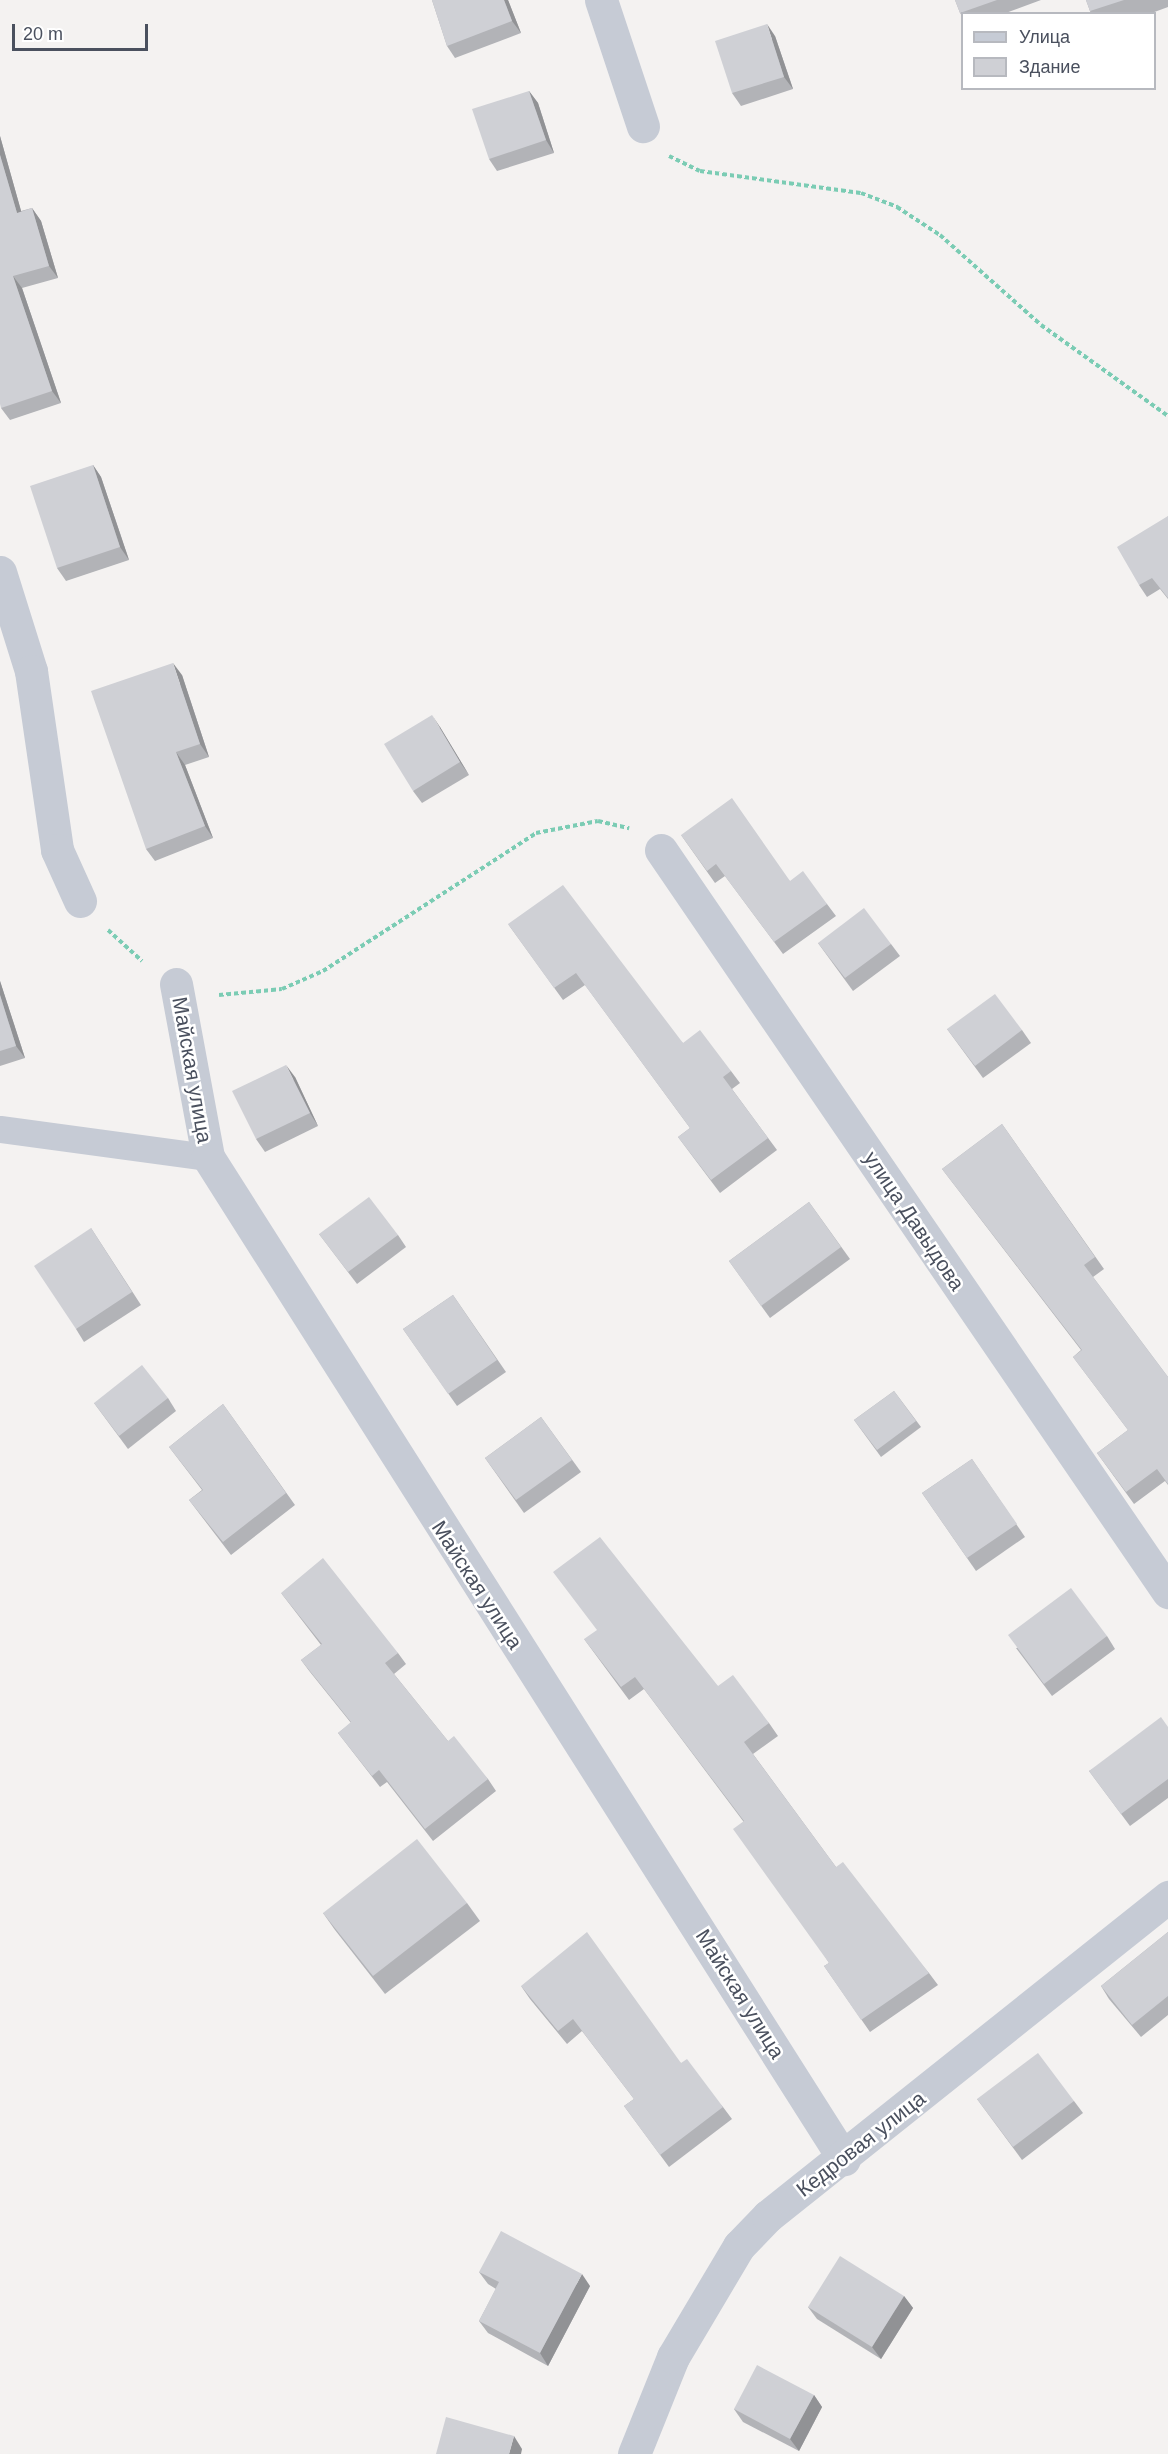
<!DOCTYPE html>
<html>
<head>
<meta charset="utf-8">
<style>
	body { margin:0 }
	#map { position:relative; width:1168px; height:2454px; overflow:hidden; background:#f4f2f1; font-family:Arial,sans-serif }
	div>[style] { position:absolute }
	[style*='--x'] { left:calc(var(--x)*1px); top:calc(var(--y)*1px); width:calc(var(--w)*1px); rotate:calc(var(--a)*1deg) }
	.path>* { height:4px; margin-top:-2px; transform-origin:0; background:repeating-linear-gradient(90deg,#7bccb4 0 4.5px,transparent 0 7.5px) }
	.service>* { height:27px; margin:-13.5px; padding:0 13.5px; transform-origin:13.5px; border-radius:13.5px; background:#c6cbd5 }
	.minor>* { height:33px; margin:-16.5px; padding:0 16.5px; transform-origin:16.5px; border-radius:16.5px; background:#c6cbd5 }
	.tertiary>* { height:33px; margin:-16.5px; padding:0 16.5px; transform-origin:16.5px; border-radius:16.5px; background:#c6cbd5 }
	.wall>* { inset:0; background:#b2b3b7 }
	.shaded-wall>* { inset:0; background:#919295 }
	.building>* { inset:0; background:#cfd0d5 }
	span { translate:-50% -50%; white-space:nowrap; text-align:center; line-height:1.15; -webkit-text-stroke:5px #fff; paint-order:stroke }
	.street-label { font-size:21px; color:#4a505e }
	.legend { position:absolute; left:961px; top:12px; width:195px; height:78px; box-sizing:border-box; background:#fff; border:2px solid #b7b9bf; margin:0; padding:8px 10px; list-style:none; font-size:18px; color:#4a505e }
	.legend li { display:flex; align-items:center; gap:12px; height:30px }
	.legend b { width:30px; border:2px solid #b7b9bf }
	.scale { position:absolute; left:12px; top:24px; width:136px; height:27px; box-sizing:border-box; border:3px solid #4a505e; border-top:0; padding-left:8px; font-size:18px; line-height:21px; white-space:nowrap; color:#4a505e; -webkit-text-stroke:4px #fff; paint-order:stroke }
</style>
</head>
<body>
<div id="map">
	<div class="path">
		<i style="--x:669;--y:156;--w:34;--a:26"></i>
		<i style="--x:700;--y:171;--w:162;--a:7.8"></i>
		<i style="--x:861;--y:193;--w:39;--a:21"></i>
		<i style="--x:897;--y:207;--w:51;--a:33.1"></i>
		<i style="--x:940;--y:235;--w:135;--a:41.7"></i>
		<i style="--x:1041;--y:325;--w:156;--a:35.6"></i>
		<i style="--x:108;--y:930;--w:46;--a:42.4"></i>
		<i style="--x:219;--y:995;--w:63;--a:-5.4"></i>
		<i style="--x:282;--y:989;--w:45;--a:-23.7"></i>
		<i style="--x:323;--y:971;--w:254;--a:-32.9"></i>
		<i style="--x:536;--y:833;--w:63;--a:-11"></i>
		<i style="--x:598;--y:821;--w:32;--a:13"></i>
	</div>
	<div class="service">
		<i style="--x:0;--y:1129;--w:210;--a:7.7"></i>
	</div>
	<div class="minor">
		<i style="--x:601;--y:0;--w:133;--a:71.6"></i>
		<i style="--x:0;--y:572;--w:104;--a:72.6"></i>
		<i style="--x:31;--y:671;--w:181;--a:81.7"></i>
		<i style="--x:57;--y:850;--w:56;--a:65.7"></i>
		<i style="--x:661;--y:850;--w:899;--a:55.66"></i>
		<i style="--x:176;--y:984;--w:176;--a:79.5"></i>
		<i style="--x:208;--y:1157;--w:1187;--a:57.6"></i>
	</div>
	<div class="tertiary">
		<i style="--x:634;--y:2454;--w:105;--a:-68.1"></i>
		<i style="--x:673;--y:2357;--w:129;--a:-59.3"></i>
		<i style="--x:739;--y:2246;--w:42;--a:-46"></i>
		<i style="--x:768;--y:2216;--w:512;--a:-38.57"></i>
	</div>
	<div class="wall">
		<i style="clip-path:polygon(432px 0,508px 0,521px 33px,455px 58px,447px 46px)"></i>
		<i style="clip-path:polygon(955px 0,1041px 0,1003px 14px,963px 14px,963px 17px,960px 13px)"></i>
		<i style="clip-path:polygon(1086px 0,1168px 0,1168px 7px,1149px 14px,1091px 14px)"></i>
		<i style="clip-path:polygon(775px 36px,793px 89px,741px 106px,732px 93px)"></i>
		<i style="clip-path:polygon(529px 91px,538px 103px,554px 153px,497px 171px,489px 159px)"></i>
		<i style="clip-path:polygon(0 136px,21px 211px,32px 208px,41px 221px,58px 278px,22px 288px,61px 403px,10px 420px,1px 408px)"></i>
		<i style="clip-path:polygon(93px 465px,101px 477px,129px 560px,66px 581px,57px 568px)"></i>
		<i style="clip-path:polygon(1168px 516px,1168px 599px,1160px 589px,1147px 597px,1139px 585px)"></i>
		<i style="clip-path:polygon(182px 675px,209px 757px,185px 765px,213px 838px,155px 861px,146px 849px)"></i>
		<i style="clip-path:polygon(440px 727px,469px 775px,422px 803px,413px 791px)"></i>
		<i style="clip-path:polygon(681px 835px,790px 881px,827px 904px,836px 916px,783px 954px,725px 876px,715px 883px)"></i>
		<i style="clip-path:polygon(508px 924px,683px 1043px,731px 1071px,740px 1083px,732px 1089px,777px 1150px,720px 1193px,678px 1137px,690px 1128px,585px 985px,563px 1000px)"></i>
		<i style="clip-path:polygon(818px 943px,891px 944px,900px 956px,853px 991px)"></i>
		<i style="clip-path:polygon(0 981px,25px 1058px,0 1066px)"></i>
		<i style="clip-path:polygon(947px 1029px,1022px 1030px,1031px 1043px,983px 1078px)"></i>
		<i style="clip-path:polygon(295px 1077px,318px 1126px,265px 1152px,256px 1139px)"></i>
		<i style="clip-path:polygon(1002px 1124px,1104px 1269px,1093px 1277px,1168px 1377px,1168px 1485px,1165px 1481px,1134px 1504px,1097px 1453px,1128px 1430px,1073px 1357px,1081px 1350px,942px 1169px)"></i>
		<i style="clip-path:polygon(809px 1202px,850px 1259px,770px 1318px,729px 1261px)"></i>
		<i style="clip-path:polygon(91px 1228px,141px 1305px,84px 1342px,76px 1329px)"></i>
		<i style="clip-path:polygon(319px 1234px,398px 1235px,406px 1247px,357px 1284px)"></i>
		<i style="clip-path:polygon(453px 1295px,506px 1372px,457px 1406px,403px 1329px)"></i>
		<i style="clip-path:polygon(894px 1391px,921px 1427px,881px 1457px,854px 1420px)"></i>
		<i style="clip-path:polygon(168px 1398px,176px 1411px,128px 1449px,94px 1403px)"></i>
		<i style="clip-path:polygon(223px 1404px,295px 1505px,231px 1555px,189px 1500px,202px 1490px,169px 1447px)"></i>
		<i style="clip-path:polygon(541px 1417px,581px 1472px,524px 1513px,485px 1458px)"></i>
		<i style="clip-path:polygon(972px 1459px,1025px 1537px,976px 1571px,922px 1493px)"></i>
		<i style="clip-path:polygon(281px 1593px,398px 1653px,406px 1664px,394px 1674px,448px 1741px,488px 1779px,496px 1791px,433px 1841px,387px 1782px,380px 1787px,338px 1733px,351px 1723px,310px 1672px,301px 1660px,321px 1645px)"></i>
		<i style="clip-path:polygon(1107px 1636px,1115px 1649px,1052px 1696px,1016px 1648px)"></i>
		<i style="clip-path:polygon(584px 1639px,718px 1686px,769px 1723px,778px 1736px,753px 1754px,836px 1867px,929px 1973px,938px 1985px,870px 2032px,824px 1966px,829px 1963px,743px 1821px,644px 1689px,629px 1700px)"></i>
		<i style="clip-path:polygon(1168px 1727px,1168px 1798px,1130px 1826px,1089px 1771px)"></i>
		<i style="clip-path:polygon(467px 1903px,480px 1921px,385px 1994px,335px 1930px,323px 1913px)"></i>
		<i style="clip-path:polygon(1168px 1932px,1168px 2015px,1141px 2037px,1109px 1999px,1101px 1986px)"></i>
		<i style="clip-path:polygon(521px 1986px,681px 2063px,723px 2107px,732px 2119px,669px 2167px,624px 2106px,634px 2099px,582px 2031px,567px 2044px,530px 1999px)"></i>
		<i style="clip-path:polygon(977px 2099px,1074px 2101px,1083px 2113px,1022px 2160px)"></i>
		<i style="clip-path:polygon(479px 2272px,590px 2286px,548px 2366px,488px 2333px,479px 2321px,496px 2289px,488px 2284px)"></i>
		<i style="clip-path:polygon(904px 2296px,913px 2308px,881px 2359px,817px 2319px,808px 2307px)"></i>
		<i style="clip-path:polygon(814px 2395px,822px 2407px,799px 2451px,743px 2422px,734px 2409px)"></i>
	</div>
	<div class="shaded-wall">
		<i style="clip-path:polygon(504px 0,508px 0,521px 33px,512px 21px)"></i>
		<i style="clip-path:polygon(767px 24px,775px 36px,793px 89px,784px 77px)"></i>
		<i style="clip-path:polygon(529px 91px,538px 103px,554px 153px,546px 140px)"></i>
		<i style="clip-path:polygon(0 136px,25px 225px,17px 213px,0 155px)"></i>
		<i style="clip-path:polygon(32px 208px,41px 221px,58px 278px,49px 266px)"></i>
		<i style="clip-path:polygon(13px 276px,22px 288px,61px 403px,52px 391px)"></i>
		<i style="clip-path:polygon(93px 465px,101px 477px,129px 560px,120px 547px)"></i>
		<i style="clip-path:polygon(173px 663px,182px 675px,209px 757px,200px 744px)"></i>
		<i style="clip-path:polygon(432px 715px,440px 727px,469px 775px,460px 762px)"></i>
		<i style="clip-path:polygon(176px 752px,185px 765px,213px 838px,205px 826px)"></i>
		<i style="clip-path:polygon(0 981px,25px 1058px,16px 1046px,0 995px)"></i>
		<i style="clip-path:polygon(286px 1065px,295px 1077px,318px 1126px,310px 1113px)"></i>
		<i style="clip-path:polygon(582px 2274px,590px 2286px,548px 2366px,540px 2353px)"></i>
		<i style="clip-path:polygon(904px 2296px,913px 2308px,881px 2359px,872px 2347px)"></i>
		<i style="clip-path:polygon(814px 2395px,822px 2407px,799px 2451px,790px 2439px)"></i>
		<i style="clip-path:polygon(514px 2436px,522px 2449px,521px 2454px,509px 2454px)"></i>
	</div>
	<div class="building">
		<i style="clip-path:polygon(432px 0,504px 0,512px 21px,447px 46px)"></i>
		<i style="clip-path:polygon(955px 0,997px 0,960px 13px)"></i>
		<i style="clip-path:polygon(1086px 0,1124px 0,1090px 11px)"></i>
		<i style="clip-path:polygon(767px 24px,784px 77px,732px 93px,715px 41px)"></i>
		<i style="clip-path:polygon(529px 91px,546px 140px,489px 159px,472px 109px)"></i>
		<i style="clip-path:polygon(0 155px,17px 213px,32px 208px,49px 266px,13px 276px,52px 391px,1px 408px,0 404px)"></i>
		<i style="clip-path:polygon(93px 465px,120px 547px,57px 568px,30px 486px)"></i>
		<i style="clip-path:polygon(1168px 516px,1168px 598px,1152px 578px,1139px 585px,1117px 547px)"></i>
		<i style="clip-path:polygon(173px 663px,200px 744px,176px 752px,205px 826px,146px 849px,91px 691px)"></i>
		<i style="clip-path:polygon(432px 715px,460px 762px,413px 791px,384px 744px)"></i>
		<i style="clip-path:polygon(732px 798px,790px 881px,803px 871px,827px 904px,774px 942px,716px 864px,707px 871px,681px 835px)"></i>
		<i style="clip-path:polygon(563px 885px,683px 1043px,700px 1030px,731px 1071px,723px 1077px,768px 1138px,711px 1180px,678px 1137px,690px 1128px,576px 973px,554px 988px,508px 924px)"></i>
		<i style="clip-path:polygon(864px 908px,891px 944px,845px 978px,818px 943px)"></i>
		<i style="clip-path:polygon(995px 994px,1022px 1030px,975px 1066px,947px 1029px)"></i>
		<i style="clip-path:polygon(0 995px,16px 1046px,0 1051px)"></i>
		<i style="clip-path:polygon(286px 1065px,310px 1113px,256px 1139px,232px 1091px)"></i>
		<i style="clip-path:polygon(1002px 1124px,1095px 1257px,1084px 1265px,1168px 1377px,1168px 1484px,1157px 1469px,1126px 1492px,1097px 1453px,1128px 1430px,1073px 1357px,1082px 1350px,942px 1169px)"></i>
		<i style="clip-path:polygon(369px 1197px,398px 1235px,348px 1272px,319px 1234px)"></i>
		<i style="clip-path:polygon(809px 1202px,841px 1247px,761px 1306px,729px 1261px)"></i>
		<i style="clip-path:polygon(91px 1228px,132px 1292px,76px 1329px,34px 1266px)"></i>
		<i style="clip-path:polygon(453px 1295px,497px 1360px,448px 1394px,403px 1329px)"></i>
		<i style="clip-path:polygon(142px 1365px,168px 1398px,119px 1436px,94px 1403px)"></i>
		<i style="clip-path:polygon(894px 1391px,916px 1421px,877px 1450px,854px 1420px)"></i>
		<i style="clip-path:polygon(223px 1404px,286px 1493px,223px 1542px,189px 1500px,203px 1490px,169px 1447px)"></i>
		<i style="clip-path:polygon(541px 1417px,572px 1460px,516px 1500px,485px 1458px)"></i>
		<i style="clip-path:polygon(972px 1459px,1017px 1524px,967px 1558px,922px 1493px)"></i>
		<i style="clip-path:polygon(600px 1537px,718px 1686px,733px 1675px,769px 1723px,744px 1742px,836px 1867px,843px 1862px,929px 1973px,861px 2020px,824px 1966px,829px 1963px,733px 1829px,744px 1821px,635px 1677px,621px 1687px,584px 1639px,597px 1630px,553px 1572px)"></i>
		<i style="clip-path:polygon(323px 1558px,398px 1653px,385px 1663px,448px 1741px,454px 1736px,488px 1779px,425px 1829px,379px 1770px,372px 1776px,338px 1733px,351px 1722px,301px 1660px,322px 1644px,281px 1593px)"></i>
		<i style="clip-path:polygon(1071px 1588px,1107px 1636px,1044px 1684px,1008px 1635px)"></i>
		<i style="clip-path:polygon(1161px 1717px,1168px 1727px,1168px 1779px,1121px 1814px,1089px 1771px)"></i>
		<i style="clip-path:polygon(417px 1839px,467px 1903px,373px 1976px,323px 1913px)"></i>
		<i style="clip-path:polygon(587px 1932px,681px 2063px,687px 2059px,723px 2107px,660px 2155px,624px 2106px,634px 2099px,573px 2019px,558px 2031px,521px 1986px)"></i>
		<i style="clip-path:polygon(1168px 1932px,1168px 1996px,1132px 2025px,1101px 1986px)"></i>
		<i style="clip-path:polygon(1038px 2053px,1074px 2101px,1013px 2147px,977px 2099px)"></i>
		<i style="clip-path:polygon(501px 2231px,582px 2274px,540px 2353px,479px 2321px,499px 2282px,479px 2272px)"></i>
		<i style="clip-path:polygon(840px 2256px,904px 2296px,872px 2347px,808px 2307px)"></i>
		<i style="clip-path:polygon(757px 2365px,814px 2395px,790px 2439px,734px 2409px)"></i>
		<i style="clip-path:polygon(446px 2417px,514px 2436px,509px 2454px,436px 2454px)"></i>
	</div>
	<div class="street-label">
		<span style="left:192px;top:1070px;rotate:80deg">Майская улица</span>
		<span style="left:914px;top:1221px;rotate:56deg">улица Давыдова</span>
		<span style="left:477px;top:1585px;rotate:57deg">Майская улица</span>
		<span style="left:740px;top:1994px;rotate:58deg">Майская улица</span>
		<span style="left:861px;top:2144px;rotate:-38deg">Кедровая улица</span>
	</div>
	<ul class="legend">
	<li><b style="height:8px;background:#c6cbd5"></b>Улица</li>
	<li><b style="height:16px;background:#cfd0d5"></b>Здание</li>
	</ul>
	<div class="scale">20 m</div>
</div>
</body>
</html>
